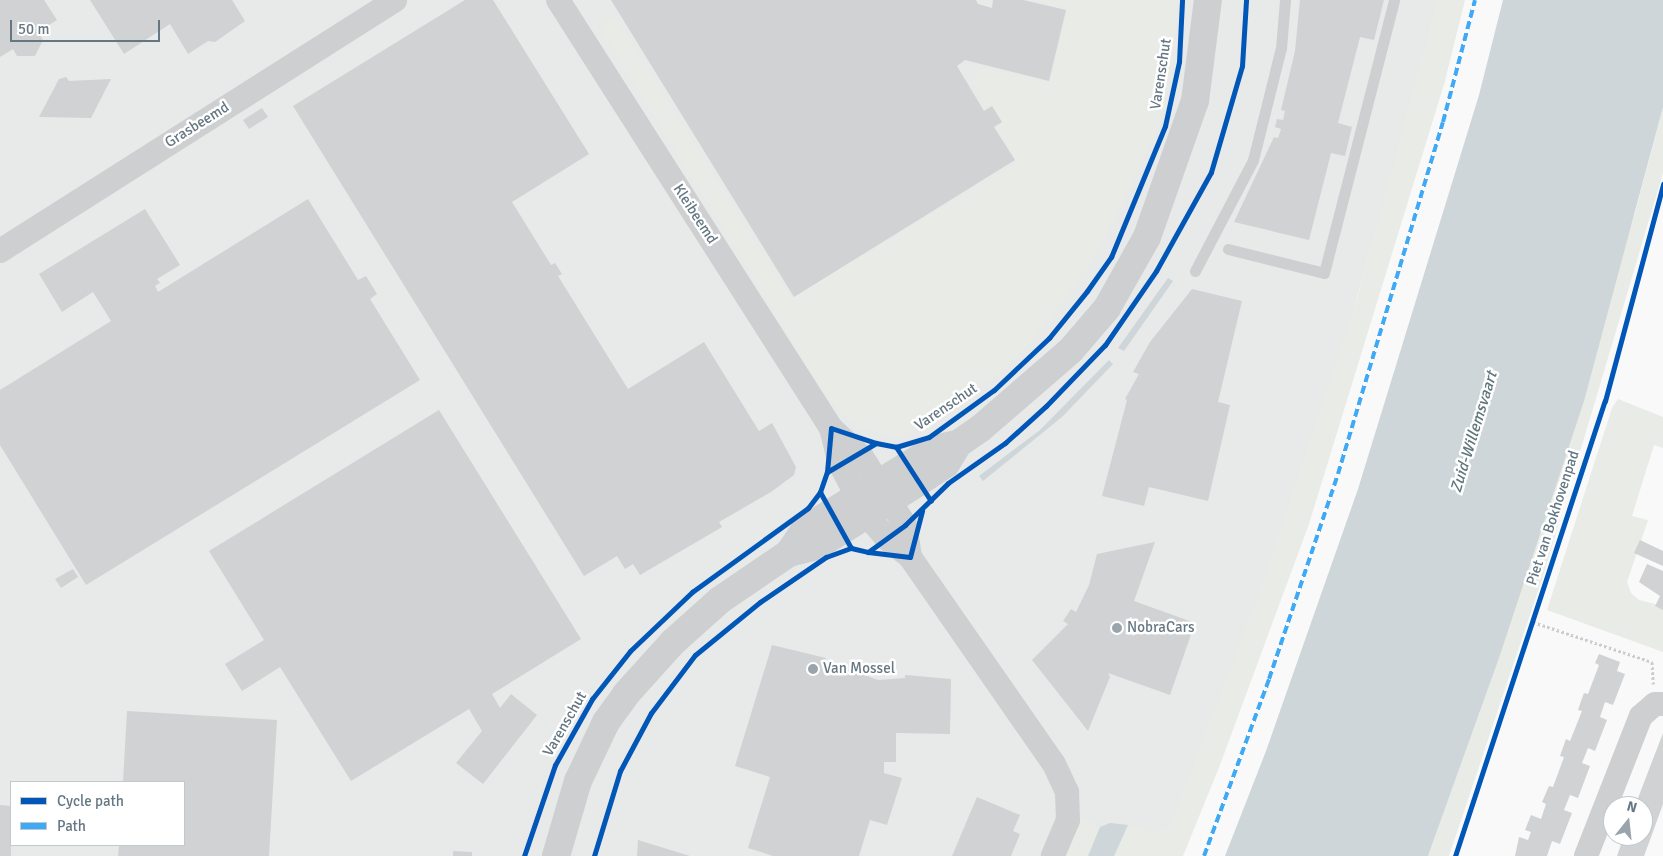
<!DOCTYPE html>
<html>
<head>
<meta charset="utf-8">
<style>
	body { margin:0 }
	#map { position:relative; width:1663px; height:856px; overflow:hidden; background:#f9f9f9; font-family:Signika,sans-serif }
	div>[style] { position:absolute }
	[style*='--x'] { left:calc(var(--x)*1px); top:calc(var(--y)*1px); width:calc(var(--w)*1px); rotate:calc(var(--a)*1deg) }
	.built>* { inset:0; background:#e8e9e9 }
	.green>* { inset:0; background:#e8ebe6 }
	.water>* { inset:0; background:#ced6d9 }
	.building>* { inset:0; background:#d0d2d3 }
	.path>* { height:3px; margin-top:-1.5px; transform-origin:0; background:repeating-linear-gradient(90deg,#cbcccd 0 2.5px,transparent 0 5px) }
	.service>* { height:11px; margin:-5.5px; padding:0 5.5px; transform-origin:5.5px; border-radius:5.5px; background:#cecfd0 }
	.minor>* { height:24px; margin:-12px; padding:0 12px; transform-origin:12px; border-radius:12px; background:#cecfd0 }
	.tertiary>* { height:28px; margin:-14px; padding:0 14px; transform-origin:14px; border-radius:14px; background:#cecfd0 }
	.quiet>* { height:4px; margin-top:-2px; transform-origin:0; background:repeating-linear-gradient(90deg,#3fa9f5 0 8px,transparent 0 12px) }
	.cycleway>* { height:5px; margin:-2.5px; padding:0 2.5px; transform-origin:2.5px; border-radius:2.5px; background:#0057b8 }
	.dots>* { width:14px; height:14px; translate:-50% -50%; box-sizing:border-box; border:2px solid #fff; border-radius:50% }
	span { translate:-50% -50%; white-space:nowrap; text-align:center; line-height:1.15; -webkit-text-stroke:5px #fff; paint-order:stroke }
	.street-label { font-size:15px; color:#657783 }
	.poi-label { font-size:15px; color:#657783 }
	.left { translate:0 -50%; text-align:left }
	.water-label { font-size:16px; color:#60767c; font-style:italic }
	.legend { position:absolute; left:10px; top:781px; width:175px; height:65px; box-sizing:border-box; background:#fff; border:1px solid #c1c9cd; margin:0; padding:6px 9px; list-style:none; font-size:15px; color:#657783 }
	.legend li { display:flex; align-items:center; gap:10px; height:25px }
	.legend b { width:25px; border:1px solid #c1c9cd }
	.north { position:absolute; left:1603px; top:796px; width:50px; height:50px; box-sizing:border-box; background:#fff; border:1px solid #c1c9cd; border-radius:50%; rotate:16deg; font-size:14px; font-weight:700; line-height:20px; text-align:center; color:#657783 }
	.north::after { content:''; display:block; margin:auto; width:18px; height:22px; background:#99a4ac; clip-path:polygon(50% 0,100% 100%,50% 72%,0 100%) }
	.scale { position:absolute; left:10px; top:20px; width:150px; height:22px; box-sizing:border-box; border:2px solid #657783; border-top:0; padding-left:6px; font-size:15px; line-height:18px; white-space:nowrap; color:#657783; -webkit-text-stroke:4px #fff; paint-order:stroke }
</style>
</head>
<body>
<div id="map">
	<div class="built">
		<i style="clip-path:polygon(evenodd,0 0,1442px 0,1282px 559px,1164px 856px,0 856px,0 0,11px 782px,184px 782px,184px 845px,11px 845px,11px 782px)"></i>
	</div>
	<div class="green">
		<i style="clip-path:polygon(1028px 0,1179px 0,1171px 73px,1161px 125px,1101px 247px,1068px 296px,1029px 343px,1000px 373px,904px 435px,889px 436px,858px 427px,831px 404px,600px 28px,615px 17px,791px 298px,1017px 163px,973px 83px,977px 66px,1050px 83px,1067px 9px)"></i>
		<i style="clip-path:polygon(1437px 0,1465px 0,1445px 81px,1309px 524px,1220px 765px,1183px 856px,1114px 856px,1128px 825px,1157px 833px,1170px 826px,1254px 607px,1358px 295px)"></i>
		<i style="clip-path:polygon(1663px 107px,1663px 173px,1544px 573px,1449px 856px,1428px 856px,1498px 661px,1635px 213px)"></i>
		<i style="clip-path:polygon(1618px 399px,1663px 417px,1663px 448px,1654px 445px,1632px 516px,1648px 520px,1627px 582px,1631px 593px,1639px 600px,1663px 606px,1663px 652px,1547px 610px,1612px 408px)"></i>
		<i style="clip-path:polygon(1079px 818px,1100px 827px,1088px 856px,1064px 856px)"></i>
	</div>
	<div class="water">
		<i style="clip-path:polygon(1503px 0,1663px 0,1663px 107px,1584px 401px,1498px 661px,1428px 856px,1225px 856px,1266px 751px,1358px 489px,1479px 95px)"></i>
		<i style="clip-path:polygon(1168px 278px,1173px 281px,1124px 351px,1118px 348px)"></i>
		<i style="clip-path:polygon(1109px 360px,1113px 364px,1062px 417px,983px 481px,979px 476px,1040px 430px)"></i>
		<i style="clip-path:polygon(1110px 823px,1128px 825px,1114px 856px,1088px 856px,1100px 827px)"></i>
	</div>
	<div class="building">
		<i style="clip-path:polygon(0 0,44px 0,57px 20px,38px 32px,43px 40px,35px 56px,17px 56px,13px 49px,0 57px)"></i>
		<i style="clip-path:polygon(90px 0,232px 0,245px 21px,215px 42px,208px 41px,188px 54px,170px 24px,124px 54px)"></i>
		<i style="clip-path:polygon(465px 0,493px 0,589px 154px,512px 202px,551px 265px,555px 263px,562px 274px,558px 276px,628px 389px,704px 342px,759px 431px,772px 423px,796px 467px,794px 475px,771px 492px,719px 522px,722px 527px,640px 575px,633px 564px,625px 569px,617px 556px,584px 576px,293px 106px)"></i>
		<i style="clip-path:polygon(611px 0,976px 0,978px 4px,992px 8px,993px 0,1023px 0,1066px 10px,1049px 81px,965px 60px,957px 66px,984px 111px,992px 106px,1002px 122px,994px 127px,1015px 160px,794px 297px)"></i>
		<i style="clip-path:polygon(1300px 0,1384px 0,1374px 40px,1360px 37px,1338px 123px,1352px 127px,1345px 156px,1331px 153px,1309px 240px,1234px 222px,1274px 137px,1278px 138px,1281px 129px,1275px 127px,1277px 119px,1283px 120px,1285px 111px,1281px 110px,1295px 51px)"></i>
		<i style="clip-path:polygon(66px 77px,69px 81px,111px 79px,91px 118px,39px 117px,59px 79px)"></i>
		<i style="clip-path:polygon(262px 108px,268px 117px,249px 129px,243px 120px)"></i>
		<i style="clip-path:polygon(308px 199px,358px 280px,366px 276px,377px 294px,370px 299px,420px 380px,86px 585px,0 445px,0 390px,111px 321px,93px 292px,62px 312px,39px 274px,145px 209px,180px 265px,157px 279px,160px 283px,155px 286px,158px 292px)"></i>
		<i style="clip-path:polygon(1192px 289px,1242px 301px,1218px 402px,1230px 405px,1208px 501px,1149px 487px,1144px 506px,1102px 496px,1127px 400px,1125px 399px,1139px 374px,1133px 372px,1150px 342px)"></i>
		<i style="clip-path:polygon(439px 410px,581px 639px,492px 694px,500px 708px,511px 694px,537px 715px,483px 784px,456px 763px,482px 731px,469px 709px,351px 781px,280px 667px,242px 691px,225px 664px,264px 640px,209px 551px)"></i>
		<i style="clip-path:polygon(1640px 540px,1663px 551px,1663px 566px,1634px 553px)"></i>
		<i style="clip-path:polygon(1155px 542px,1134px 601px,1195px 623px,1170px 695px,1108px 673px,1110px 677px,1088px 731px,1032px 660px,1068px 624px,1063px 621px,1071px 609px,1076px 612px,1089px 585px,1097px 554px)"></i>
		<i style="clip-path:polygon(1647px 564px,1663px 571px,1663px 610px,1655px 606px,1660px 596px,1639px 582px)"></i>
		<i style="clip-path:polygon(73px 569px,78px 577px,61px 588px,55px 579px)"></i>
		<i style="clip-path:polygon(772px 645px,826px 658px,825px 661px,878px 680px,905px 678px,905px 675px,951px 679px,950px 734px,896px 733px,896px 762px,884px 762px,884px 773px,902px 778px,887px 825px,870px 820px,859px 856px,773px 856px,748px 848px,770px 777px,735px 766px)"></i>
		<i style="clip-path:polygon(1599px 654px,1620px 662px,1617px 671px,1625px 674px,1613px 705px,1605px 702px,1600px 717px,1607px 720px,1595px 751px,1588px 748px,1582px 763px,1590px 766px,1578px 798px,1570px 795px,1564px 810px,1572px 813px,1560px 844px,1552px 841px,1547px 856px,1515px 856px,1519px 837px,1528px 840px,1531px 832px,1525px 830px,1531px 815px,1541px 819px,1546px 804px,1542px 802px,1549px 786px,1553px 787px,1564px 757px,1560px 756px,1566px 739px,1570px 741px,1582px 711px,1578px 710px,1581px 701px,1584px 693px,1588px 694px,1599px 665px,1595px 663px)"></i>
		<i style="clip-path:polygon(127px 711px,277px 720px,269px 856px,118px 856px,119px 845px,184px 845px,184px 782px,123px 782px)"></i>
		<i style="clip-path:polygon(1663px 733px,1663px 804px,1650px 840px,1644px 856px,1617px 856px,1624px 836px,1643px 836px,1643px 806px,1635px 806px)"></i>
		<i style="clip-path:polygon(977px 797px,1020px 815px,1013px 831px,1020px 834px,1011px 856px,952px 856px)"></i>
		<i style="clip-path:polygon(0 805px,11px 806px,11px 856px,0 856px)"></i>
		<i style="clip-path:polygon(638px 840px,690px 856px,637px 856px)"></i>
		<i style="clip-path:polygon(453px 851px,472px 852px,472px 856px,453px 856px)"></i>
	</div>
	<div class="path">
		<i style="--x:1533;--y:622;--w:126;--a:18.6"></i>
		<i style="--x:1652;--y:662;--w:22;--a:87"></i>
	</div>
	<div class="service">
		<i style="--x:1228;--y:249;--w:99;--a:14"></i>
		<i style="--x:1324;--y:273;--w:282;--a:-75.6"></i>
		<i style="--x:1195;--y:271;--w:125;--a:-62.4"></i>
		<i style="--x:1253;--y:160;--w:115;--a:-76"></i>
		<i style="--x:1281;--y:48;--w:48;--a:-85.2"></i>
	</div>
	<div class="minor">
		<i style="--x:558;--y:0;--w:508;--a:57.47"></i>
		<i style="--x:831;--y:428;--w:42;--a:43.1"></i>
		<i style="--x:862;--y:457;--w:80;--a:57.7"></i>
		<i style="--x:905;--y:525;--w:32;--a:81"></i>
		<i style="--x:0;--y:251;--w:468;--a:-32.4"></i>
		<i style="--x:831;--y:428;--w:37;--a:76"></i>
		<i style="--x:840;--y:464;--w:58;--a:62.1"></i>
		<i style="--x:867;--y:515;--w:30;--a:50"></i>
		<i style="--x:886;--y:538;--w:31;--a:38"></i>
		<i style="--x:910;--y:557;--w:252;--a:55.2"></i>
		<i style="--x:1054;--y:764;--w:31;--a:65"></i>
		<i style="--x:1067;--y:792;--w:28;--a:88"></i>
		<i style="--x:1068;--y:820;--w:39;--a:113"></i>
		<i style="--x:1586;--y:856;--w:150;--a:-68.6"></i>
		<i style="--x:1641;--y:716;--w:18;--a:-41"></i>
		<i style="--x:1655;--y:704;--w:8;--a:0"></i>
	</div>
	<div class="tertiary">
		<i style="--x:789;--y:553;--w:29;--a:-56"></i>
		<i style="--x:805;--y:529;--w:152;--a:-31.8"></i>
		<i style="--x:934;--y:449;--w:25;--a:-12"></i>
		<i style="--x:958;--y:444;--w:28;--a:-35"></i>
		<i style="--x:981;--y:428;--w:119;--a:-40.9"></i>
		<i style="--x:1071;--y:350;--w:55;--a:-49.4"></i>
		<i style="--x:1107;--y:308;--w:81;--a:-60.6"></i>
		<i style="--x:1147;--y:237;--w:144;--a:-70.6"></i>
		<i style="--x:1195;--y:101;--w:102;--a:-82.7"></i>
		<i style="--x:556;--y:856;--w:78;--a:-73.7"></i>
		<i style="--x:578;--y:781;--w:65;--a:-64.6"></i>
		<i style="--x:606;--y:722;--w:34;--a:-54"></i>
		<i style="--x:626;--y:694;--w:70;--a:-47.9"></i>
		<i style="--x:673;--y:642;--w:63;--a:-41.8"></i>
		<i style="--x:720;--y:600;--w:83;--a:-34.3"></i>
		<i style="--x:789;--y:553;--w:29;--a:-14"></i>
		<i style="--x:817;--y:546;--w:120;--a:-32.1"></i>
		<i style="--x:919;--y:482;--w:32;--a:-34"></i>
		<i style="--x:946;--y:464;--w:23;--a:-59"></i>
	</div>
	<div class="quiet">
		<i style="--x:1204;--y:856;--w:189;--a:-69.8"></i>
		<i style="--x:1269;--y:679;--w:216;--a:-71.4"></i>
		<i style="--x:1338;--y:474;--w:367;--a:-73.4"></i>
		<i style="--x:1443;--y:122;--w:126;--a:-75.3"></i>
	</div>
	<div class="cycleway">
		<i style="--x:896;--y:447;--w:64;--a:57.1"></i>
		<i style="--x:827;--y:472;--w:44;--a:-84.8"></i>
		<i style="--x:831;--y:428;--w:47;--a:18.4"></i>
		<i style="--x:820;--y:492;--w:64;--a:61"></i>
		<i style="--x:868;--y:552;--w:42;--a:6.8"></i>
		<i style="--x:910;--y:557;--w:48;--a:-75.4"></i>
		<i style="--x:524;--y:856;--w:96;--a:-71.2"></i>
		<i style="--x:555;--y:765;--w:76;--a:-60.7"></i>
		<i style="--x:592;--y:699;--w:61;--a:-51.6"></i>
		<i style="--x:630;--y:651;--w:86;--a:-43.6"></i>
		<i style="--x:692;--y:592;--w:143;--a:-35.9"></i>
		<i style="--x:808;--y:508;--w:20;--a:-53"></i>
		<i style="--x:820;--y:492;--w:21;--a:-71"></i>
		<i style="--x:827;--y:472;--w:57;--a:-30.6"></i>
		<i style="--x:876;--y:443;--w:20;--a:11"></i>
		<i style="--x:896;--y:447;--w:34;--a:-17"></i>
		<i style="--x:929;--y:437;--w:80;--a:-35.9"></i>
		<i style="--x:994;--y:390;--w:76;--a:-43.4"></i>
		<i style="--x:1049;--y:338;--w:60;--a:-51"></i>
		<i style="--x:1087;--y:291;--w:42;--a:-54.8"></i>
		<i style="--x:1111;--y:257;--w:142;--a:-67.6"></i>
		<i style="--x:1165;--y:126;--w:66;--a:-77.7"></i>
		<i style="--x:1179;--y:62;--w:62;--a:-87.2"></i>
		<i style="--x:594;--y:856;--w:89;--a:-73"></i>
		<i style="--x:620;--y:771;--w:66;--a:-61.9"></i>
		<i style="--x:651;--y:713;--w:73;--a:-52.8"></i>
		<i style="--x:695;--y:655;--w:84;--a:-39.2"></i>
		<i style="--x:760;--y:602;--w:80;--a:-34.3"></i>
		<i style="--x:826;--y:557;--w:27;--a:-20"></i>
		<i style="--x:851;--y:548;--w:17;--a:13"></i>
		<i style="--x:868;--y:552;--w:46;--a:-36.1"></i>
		<i style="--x:905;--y:525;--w:60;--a:-44.3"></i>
		<i style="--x:948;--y:483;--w:70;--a:-35.1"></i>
		<i style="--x:1005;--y:443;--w:55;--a:-42.1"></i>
		<i style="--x:1046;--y:406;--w:85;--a:-46"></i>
		<i style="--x:1105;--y:345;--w:90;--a:-55.4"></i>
		<i style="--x:1156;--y:271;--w:113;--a:-60.9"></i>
		<i style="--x:1211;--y:172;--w:110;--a:-73.7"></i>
		<i style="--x:1242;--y:66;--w:66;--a:-86.5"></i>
		<i style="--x:1455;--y:856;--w:479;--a:-71.8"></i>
		<i style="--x:1605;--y:401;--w:225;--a:-75"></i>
	</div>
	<div class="dots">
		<i style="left:1117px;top:628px;background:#99a4ac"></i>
		<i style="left:813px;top:669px;background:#99a4ac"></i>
	</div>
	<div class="street-label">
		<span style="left:1161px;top:74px;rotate:-81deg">Varenschut</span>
		<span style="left:197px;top:125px;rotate:-32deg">Grasbeemd</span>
		<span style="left:695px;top:214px;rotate:57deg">Kleibeemd</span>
		<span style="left:946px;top:407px;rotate:-34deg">Varenschut</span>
		<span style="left:1553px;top:518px;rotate:-72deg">Piet van Bokhovenpad</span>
		<span style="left:565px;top:724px;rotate:-60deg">Varenschut</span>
	</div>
	<div class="poi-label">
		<span class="left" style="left:1127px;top:628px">NobraCars</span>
		<span class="left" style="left:823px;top:669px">Van Mossel</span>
	</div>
	<div class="water-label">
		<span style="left:1474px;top:432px;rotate:-73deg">Zuid-Willemsvaart</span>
	</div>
	<ul class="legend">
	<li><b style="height:6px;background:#0057b8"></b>Cycle path</li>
	<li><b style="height:6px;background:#3fa9f5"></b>Path</li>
	</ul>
	<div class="north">N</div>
	<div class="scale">50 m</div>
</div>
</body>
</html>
